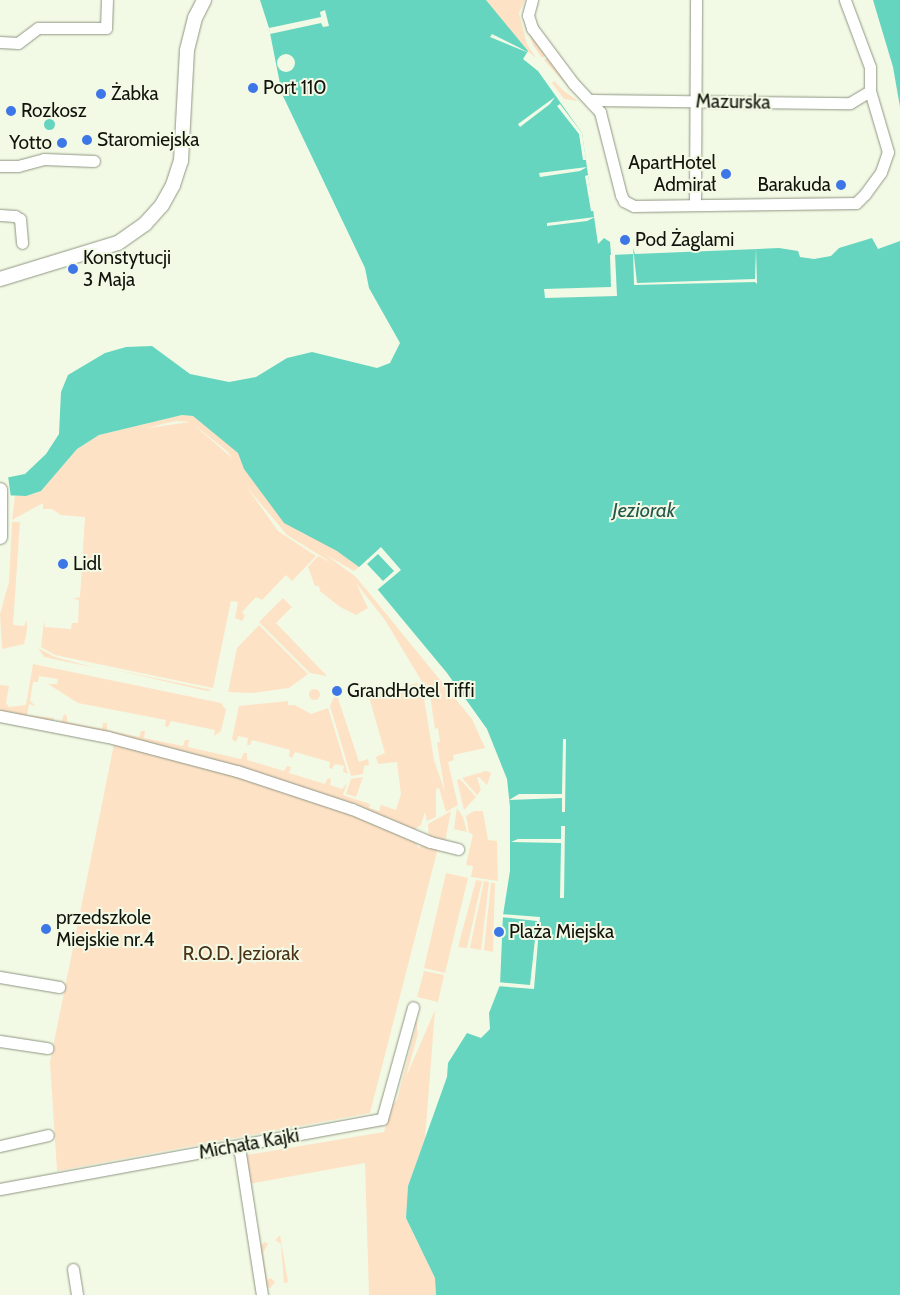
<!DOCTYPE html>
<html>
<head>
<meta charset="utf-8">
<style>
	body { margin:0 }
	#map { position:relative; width:900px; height:1295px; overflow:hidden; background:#f2fae5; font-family:Cabin,sans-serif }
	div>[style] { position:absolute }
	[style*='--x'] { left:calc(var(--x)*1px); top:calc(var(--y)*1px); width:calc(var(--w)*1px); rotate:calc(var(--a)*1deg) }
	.green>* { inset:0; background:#fee2c6 }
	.round { border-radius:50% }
	.water>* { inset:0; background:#65d5bf }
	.pier>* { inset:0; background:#f2fae5 }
	.roads { filter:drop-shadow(0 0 1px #8f9683) drop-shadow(0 0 1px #8f9683) }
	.minor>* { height:11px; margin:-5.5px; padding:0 5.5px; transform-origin:5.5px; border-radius:5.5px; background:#fff }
	.major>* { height:14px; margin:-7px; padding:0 7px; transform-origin:7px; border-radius:7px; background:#fff }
	.dots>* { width:14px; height:14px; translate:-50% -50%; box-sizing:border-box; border:2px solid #f2fae5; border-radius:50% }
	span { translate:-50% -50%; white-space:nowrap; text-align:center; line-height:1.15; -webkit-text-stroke:4px #f2fae5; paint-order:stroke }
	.poi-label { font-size:19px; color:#11130c }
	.left { translate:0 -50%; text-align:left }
	.right { translate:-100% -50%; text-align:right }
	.street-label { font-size:19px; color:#11130c }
	.park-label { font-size:19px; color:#4b3216 }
	.water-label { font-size:20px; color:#26574d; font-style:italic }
</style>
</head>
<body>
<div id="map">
	<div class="green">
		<i style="clip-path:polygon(486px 0,525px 0,519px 13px,527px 44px,536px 58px,522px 47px)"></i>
		<i style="clip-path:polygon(529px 33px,546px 55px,542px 58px,533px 45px)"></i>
		<i style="clip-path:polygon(547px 58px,573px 92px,544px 60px)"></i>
		<i style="clip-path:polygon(554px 81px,564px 91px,578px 101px,564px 99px,552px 83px)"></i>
		<i style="clip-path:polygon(evenodd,182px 415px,193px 416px,210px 428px,238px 452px,314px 532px,359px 567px,354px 571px,326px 555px,356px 577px,472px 719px,485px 748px,453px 755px,454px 760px,448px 762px,458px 805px,446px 812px,439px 788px,436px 789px,436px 817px,427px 821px,425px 812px,421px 825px,414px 830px,61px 723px,64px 714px,67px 716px,67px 722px,102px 729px,103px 723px,107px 723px,107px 730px,139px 737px,141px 731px,145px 731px,144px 738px,183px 746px,185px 740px,189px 740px,188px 747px,241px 759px,244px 753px,247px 753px,247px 760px,284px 771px,287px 766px,291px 767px,289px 773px,325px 784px,328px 778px,331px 779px,330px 785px,342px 789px,347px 783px,343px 795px,370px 804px,369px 808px,379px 811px,381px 805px,396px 810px,401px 794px,397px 762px,378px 764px,376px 757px,385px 753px,369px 697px,417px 683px,424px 698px,434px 760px,445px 792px,437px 743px,440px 742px,438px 728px,435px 729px,430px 695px,385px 620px,356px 583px,368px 608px,356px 615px,340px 607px,320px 591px,319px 586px,315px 586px,308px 567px,318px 556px,332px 563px,287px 535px,246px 486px,278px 531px,316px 556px,292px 581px,286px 575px,262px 600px,256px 597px,242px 612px,245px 616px,242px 621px,235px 618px,238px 602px,231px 601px,213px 688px,55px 655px,41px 647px,44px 621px,45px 627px,71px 629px,72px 623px,78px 623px,79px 600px,73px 599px,80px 597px,85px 517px,61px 515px,52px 509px,43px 509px,43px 503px,12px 520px,15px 496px,26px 496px,41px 491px,77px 449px,99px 435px,182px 415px,177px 421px,190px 422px,148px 428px,166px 423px,177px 421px,182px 415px,193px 424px,227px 451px,232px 458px,193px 424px)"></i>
		<i style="clip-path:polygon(12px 522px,20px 522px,13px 625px,24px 626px,27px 620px,27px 630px,24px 644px,2px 649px,0 614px,9px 582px)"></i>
		<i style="clip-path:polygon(283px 598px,292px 607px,276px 623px,327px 676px,310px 673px,259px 622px)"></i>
		<i style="clip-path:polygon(259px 625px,308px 674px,289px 688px,252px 693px,228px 692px,237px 648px)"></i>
		<i style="clip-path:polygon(38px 648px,55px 657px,96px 668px,44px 657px)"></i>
		<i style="clip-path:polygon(33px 664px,221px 703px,226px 710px,221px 731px,214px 736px,215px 730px,171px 721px,168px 727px,165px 726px,166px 720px,78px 703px,48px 684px,57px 684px,58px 679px,39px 676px,38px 682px,33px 682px,30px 701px,36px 706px,29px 704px,27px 715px,54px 718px,54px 721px,0 713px,0 685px,9px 686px,6px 703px,9px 707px,26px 705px)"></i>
		<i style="clip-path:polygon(107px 668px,212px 690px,207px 691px)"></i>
		<i class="round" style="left:308.5px;top:688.5px;width:11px;height:11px"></i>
		<i style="clip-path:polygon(336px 692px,359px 762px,368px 759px,369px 765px,364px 766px,363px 774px,351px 776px,330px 706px)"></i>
		<i style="clip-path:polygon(288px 701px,288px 705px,295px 705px,311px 714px,328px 708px,348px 774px,343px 772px,344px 766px,335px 764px,332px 769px,329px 768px,330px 762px,295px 752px,292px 758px,289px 756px,290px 750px,252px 740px,250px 745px,247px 745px,248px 738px,238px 736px,236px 742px,232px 739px,239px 706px)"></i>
		<i style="clip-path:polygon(114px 744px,236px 774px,400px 831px,412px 837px,419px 848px,424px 843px,438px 848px,370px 1113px,57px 1171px,50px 1062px)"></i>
		<i style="clip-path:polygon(486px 771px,491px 773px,487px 785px,479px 777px,477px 778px,481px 790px,477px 795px,462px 778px)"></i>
		<i style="clip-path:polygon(363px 777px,356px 797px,346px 794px,351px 779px)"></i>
		<i style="clip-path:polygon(460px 779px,476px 797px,464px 810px,457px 780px)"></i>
		<i style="clip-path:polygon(457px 808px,463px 817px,467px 832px,454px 829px)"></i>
		<i style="clip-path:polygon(451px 811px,445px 842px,429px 838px,428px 824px)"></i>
		<i style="clip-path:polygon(474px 811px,483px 811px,488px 840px,497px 841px,498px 881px,471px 877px,473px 866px,466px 865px,473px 834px,469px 833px,466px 816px)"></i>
		<i style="clip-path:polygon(446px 873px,468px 878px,445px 973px,424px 968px)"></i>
		<i style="clip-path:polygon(476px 880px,482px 881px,467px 948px,458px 947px)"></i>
		<i style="clip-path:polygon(484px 881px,489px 882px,481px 950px,470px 948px)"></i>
		<i style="clip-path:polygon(491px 883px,495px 883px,493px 952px,484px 950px)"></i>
		<i style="clip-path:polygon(424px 971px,444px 975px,438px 1002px,417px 997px)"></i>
		<i style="clip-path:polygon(435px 1010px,425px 1138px,408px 1186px,406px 1218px,435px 1278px,436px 1295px,369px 1295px,365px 1163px,249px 1184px,246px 1155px,384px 1132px,386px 1125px,250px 1149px,374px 1124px,397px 1100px,416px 1026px,408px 1023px,416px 1016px,418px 1034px,406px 1077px)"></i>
		<i style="clip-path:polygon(280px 1235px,288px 1282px,284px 1283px,281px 1244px,275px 1240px)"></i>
		<i style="clip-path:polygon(265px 1242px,268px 1244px,263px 1253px,267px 1280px,271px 1278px,275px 1282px,270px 1288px,266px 1287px,260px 1245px)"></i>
	</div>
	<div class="water">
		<i style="clip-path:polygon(260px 0,486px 0,528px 51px,523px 59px,538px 71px,582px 133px,598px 244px,604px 238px,610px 242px,611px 255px,633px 254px,633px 248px,635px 254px,779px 248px,798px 251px,800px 257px,814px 259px,831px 256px,839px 248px,872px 238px,878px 249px,900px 241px,900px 1295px,436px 1295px,435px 1278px,406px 1218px,408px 1186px,447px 1077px,448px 1063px,467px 1033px,481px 1038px,490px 1029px,489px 1013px,500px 985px,503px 915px,510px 871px,510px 807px,507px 779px,487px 729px,447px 673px,359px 567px,337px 551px,284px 523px,244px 469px,238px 453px,193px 416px,182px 415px,99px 435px,77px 449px,41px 491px,26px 496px,0 495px,0 479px,25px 474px,46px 454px,59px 434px,61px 392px,68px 375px,105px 353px,126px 347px,152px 346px,190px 374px,229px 382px,256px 377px,287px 358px,312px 352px,377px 368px,390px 363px,400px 343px,369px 288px,365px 268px,282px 94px,269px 28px)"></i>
		<i style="clip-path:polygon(873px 0,900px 0,900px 107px,893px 67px)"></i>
		<i class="round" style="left:43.5px;top:118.5px;width:11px;height:11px"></i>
	</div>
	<div class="pier">
		<i style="clip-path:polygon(325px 10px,329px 26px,323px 27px,321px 23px,270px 34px,269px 28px,321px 17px,320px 12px)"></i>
		<i style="clip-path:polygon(492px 34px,518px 47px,529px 53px,490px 37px)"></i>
		<i class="round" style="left:277px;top:54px;width:18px;height:18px"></i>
		<i style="clip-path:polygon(555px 97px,550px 104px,520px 127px,518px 124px)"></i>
		<i style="clip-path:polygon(560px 104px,582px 133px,586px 160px,583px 160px,579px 134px,557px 106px)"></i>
		<i style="clip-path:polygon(587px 167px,580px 171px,540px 177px,539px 173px)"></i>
		<i style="clip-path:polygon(588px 175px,594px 211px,591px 211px,585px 176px)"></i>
		<i style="clip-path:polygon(595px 217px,587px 221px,547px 226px,547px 223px)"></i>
		<i style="clip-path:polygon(633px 247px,637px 283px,755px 279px,756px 248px,757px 284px,755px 282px,634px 285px)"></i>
		<i style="clip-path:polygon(615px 254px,617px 296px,545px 298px,544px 289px,611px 287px,610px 255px)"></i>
		<i style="clip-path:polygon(8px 476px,11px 498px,0 498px,0 477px)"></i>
		<i style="clip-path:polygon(evenodd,381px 547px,401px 570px,376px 591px,357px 569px,381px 547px,378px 554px,394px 571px,383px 581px,367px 564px,378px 554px)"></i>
		<i style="clip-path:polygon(563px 739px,566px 739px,565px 812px,562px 812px,562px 798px,509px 800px,519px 794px,562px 794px)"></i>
		<i style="clip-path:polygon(561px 826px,565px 826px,564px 898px,560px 898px,561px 843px,511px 842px,518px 839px,561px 839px)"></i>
		<i style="clip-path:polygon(501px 914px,540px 917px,534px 989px,496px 986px,497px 982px,530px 985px,537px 921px,500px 917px)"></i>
	</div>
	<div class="roads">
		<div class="minor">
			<i style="--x:532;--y:0;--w:16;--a:105"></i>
			<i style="--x:528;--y:15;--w:14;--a:73"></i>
			<i style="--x:532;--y:28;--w:69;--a:53.3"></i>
			<i style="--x:573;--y:83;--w:40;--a:47"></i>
			<i style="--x:600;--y:112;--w:86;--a:75.8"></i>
			<i style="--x:621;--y:195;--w:7;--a:63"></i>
			<i style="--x:624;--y:201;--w:11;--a:27"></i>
			<i style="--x:634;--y:206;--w:222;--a:-0.8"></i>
			<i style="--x:856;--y:203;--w:13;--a:-45"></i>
			<i style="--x:865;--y:194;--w:27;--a:-54"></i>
			<i style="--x:881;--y:172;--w:21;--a:-71"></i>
			<i style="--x:888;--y:152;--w:64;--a:-106.4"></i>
			<i style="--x:870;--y:91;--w:24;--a:-90"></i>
			<i style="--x:870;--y:67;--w:72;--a:-110.5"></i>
			<i style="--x:0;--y:42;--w:18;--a:3"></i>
			<i style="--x:18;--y:43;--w:25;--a:-37"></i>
			<i style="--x:38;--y:28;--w:68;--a:0"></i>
			<i style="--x:106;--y:28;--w:28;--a:-88"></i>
			<i style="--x:592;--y:100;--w:258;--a:0.7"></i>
			<i style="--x:850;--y:103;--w:23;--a:-31"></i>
			<i style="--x:0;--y:166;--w:18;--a:0"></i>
			<i style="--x:18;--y:166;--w:27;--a:-15"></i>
			<i style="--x:44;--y:159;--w:50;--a:2.3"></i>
			<i style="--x:695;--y:201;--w:201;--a:-89.7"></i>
			<i style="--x:0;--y:215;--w:15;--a:4"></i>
			<i style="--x:15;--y:216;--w:6;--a:31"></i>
			<i style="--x:20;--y:219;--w:24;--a:85"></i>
			<i style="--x:0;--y:716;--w:110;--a:11"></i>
			<i style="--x:108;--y:737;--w:133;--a:14.8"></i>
			<i style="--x:237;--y:771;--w:121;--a:18.3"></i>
			<i style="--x:352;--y:809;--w:85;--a:22.9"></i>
			<i style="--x:430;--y:842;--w:29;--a:14"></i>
			<i style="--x:0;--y:977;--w:60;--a:9.6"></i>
			<i style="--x:0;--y:1041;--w:48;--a:8.5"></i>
			<i style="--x:0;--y:1146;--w:49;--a:-12.9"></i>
			<i style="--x:236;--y:1146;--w:8;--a:60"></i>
			<i style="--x:240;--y:1153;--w:144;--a:81.2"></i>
			<i style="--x:0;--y:1189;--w:388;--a:-10.4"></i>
			<i style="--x:382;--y:1119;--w:116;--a:-74.5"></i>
			<i style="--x:73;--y:1269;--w:26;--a:81"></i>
		</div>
		<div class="major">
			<i style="--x:0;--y:279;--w:123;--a:-17"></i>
			<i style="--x:118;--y:243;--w:33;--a:-35"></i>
			<i style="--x:145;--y:224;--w:25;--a:-48"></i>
			<i style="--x:162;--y:205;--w:23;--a:-61"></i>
			<i style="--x:173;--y:185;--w:25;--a:-72"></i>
			<i style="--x:181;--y:161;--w:111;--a:-86.9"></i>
			<i style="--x:187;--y:50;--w:33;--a:-76"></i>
			<i style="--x:195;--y:18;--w:20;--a:-63"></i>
			<i style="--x:0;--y:490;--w:47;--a:90"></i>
		</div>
	</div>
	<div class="dots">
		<i style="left:253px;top:88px;background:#3d76e6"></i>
		<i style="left:101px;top:94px;background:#3d76e6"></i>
		<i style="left:11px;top:111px;background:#3d76e6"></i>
		<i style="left:87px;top:140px;background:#3d76e6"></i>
		<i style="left:62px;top:143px;background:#3d76e6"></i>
		<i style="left:726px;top:174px;background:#3d76e6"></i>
		<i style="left:841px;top:185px;background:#3d76e6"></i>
		<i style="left:625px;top:240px;background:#3d76e6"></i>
		<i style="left:73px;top:269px;background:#3d76e6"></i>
		<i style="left:63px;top:564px;background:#3d76e6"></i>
		<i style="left:337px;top:691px;background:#3d76e6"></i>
		<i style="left:46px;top:929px;background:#3d76e6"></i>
		<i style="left:499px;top:932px;background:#3d76e6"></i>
	</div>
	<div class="poi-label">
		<span class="left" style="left:263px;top:88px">Port 110</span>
		<span class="left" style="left:111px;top:94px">Żabka</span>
		<span class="left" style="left:21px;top:111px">Rozkosz</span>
		<span class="left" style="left:97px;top:140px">Staromiejska</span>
		<span class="right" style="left:52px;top:143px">Yotto</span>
		<span class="right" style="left:716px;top:174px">ApartHotel<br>Admirał</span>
		<span class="right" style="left:831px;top:185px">Barakuda</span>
		<span class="left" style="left:635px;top:240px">Pod Żaglami</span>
		<span class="left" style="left:83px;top:269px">Konstytucji<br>3 Maja</span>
		<span class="left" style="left:73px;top:564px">Lidl</span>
		<span class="left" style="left:347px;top:691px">GrandHotel Tiffi</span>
		<span class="left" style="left:56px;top:929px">przedszkole<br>Miejskie nr.4</span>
		<span class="left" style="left:509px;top:932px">Plaża Miejska</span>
	</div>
	<div class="street-label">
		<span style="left:733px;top:102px;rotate:1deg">Mazurska</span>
		<span style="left:249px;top:1144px;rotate:-10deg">Michała Kajki</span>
	</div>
	<div class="park-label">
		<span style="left:241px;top:954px">R.O.D. Jeziorak</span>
	</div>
	<div class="water-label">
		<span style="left:644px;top:510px">Jeziorak</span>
	</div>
</div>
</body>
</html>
